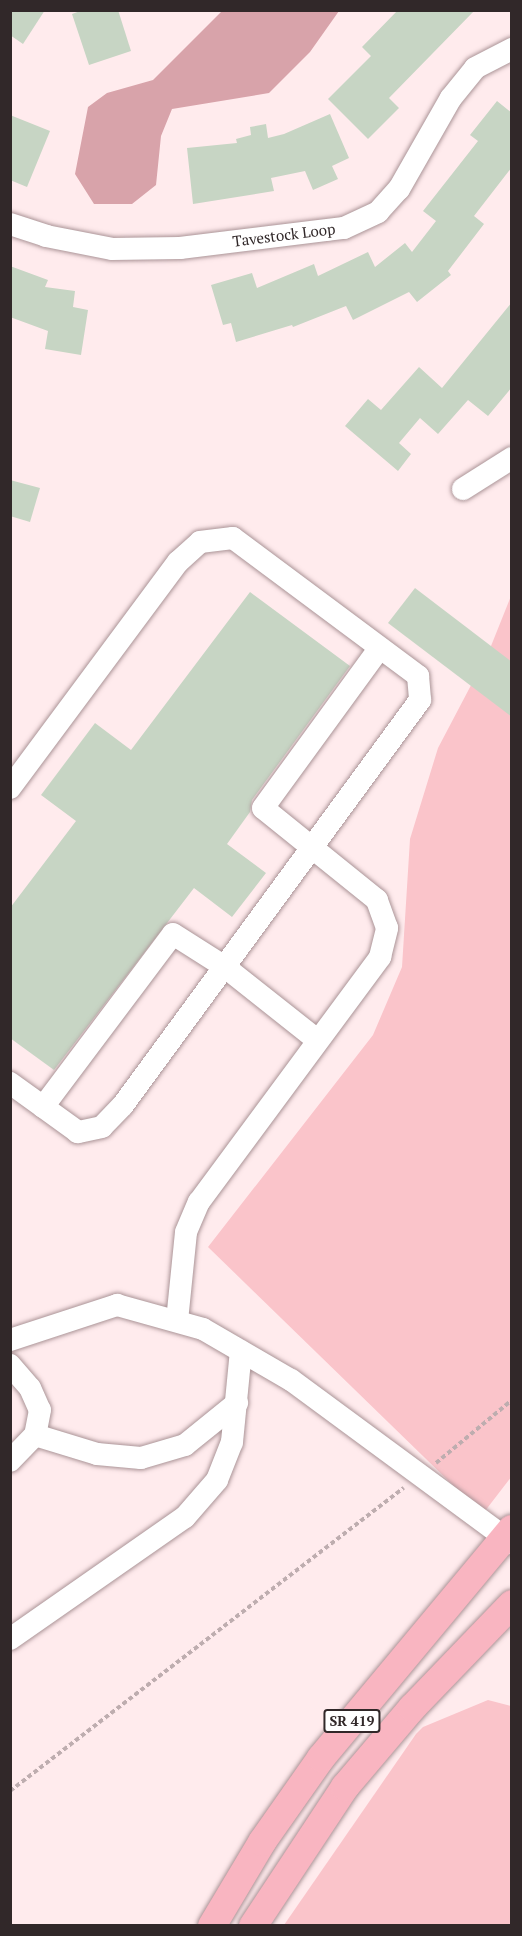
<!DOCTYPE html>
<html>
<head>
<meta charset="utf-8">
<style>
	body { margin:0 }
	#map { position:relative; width:522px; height:1936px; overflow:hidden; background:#ffebed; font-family:"PT Serif",serif }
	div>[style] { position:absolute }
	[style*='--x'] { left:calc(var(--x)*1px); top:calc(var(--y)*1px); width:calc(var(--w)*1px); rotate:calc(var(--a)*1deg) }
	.green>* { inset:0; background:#fac4ca }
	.water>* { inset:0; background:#d8a3aa }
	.building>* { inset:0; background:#c7d5c4 }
	.path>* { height:4px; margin-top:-2px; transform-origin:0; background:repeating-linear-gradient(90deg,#beadaf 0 4.5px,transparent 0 7.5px) }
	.roads { filter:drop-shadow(0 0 2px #ab9497) drop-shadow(0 0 2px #ab9497) }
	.minor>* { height:22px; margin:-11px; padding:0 11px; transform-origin:11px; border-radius:11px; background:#fff }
	.major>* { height:28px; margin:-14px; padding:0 14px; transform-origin:14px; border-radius:14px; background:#f9b5c1 }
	span { translate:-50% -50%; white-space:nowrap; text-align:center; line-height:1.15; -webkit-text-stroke:5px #fff; paint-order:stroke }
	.shield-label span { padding:2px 4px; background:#fff; border:2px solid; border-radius:4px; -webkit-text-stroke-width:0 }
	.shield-label { font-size:14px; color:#312829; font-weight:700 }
	.street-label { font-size:15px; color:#312829 }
	.frame { position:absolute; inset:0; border:12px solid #312829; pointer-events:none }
</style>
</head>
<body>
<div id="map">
	<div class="green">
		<i style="clip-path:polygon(511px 596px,512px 1476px,485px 1511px,461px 1493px,208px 1247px,373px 1035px,402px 967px,410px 839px,438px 748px,489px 651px)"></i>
		<i style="clip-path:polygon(488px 1700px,511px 1706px,511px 1925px,284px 1925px,416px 1734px,423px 1727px)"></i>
	</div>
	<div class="water">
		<i style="clip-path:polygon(222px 11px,339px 11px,310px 52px,269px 93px,172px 109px,161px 136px,156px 185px,132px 204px,94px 204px,75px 174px,88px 107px,107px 93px,153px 80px)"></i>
	</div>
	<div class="building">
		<i style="clip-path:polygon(10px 10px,45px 10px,23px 44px,10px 35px)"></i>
		<i style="clip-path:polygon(83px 10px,118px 10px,131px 51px,89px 65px,72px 14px)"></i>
		<i style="clip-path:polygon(398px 10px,475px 10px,389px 98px,399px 108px,368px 139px,328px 99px,371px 56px,362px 47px)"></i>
		<i style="clip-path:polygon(497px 101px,512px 113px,512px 167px,474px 216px,484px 224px,448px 271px,451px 275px,417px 302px,409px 292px,353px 320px,346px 306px,293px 327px,292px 325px,236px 342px,231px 323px,223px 325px,211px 285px,252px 273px,257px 288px,314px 264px,318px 276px,368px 252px,375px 267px,405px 243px,412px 252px,436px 221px,423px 211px,478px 141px,470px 135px)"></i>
		<i style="clip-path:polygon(330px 114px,349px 158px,332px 166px,338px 179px,313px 190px,305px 171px,271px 178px,274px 191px,193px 204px,187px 148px,237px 143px,236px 139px,251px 135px,250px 127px,266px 124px,268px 138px,284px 134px)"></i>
		<i style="clip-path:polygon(10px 115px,50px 131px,27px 187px,10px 180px)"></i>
		<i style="clip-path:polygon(10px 266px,48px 280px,45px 287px,75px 291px,73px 307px,88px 310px,81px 355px,45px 349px,48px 331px,10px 317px)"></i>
		<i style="clip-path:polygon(512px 302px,512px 387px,488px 416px,468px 400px,438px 434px,420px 418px,399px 443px,411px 454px,398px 471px,345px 426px,368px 399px,381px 410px,419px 367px,442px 388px)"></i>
		<i style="clip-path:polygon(10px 480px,40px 488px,30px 522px,10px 516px)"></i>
		<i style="clip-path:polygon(415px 588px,512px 662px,512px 717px,388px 623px)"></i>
		<i style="clip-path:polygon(250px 592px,350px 666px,252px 800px,250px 812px,227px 844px,266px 873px,232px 917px,194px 888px,54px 1070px,10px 1038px,10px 908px,76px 821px,41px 795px,95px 723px,131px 750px)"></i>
	</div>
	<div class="path">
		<i style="--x:436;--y:1463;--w:99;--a:-39.7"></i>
		<i style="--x:10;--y:1791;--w:497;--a:-37.6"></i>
	</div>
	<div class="roads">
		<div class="minor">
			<i style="--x:10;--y:224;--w:38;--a:18"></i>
			<i style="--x:46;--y:236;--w:67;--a:11.1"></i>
			<i style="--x:112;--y:249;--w:68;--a:-0.8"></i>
			<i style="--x:180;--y:248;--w:165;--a:-7"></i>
			<i style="--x:344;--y:228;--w:38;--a:-25"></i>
			<i style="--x:378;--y:212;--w:31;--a:-48"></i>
			<i style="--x:399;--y:189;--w:105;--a:-60.3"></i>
			<i style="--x:451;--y:98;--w:38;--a:-51"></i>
			<i style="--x:475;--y:68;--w:42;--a:-27.2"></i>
			<i style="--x:463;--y:489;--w:58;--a:-32.3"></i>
			<i style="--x:10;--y:788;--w:282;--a:-53.4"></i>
			<i style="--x:178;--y:562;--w:30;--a:-42"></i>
			<i style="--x:200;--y:542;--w:33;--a:-7"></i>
			<i style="--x:233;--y:538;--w:231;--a:36.7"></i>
			<i style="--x:418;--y:676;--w:24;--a:85"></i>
			<i style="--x:420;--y:700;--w:502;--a:126.25"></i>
			<i style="--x:123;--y:1105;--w:30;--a:134"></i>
			<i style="--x:102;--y:1127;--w:25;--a:168"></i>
			<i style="--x:78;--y:1132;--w:84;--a:-144.2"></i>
			<i style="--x:43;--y:1107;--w:216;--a:-53.1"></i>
			<i style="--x:173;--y:934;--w:62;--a:32.4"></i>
			<i style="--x:225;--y:967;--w:117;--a:38.4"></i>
			<i style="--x:177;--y:1321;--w:89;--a:-84.2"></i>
			<i style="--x:186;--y:1232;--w:33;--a:-67"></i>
			<i style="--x:199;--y:1202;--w:305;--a:-53.5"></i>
			<i style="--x:380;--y:957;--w:30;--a:-76"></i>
			<i style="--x:387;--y:928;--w:30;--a:-110"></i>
			<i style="--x:377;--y:900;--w:146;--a:-141.1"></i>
			<i style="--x:263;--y:808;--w:197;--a:-53.9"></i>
			<i style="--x:10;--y:1340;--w:113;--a:-18.1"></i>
			<i style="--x:117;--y:1305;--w:89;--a:15.6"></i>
			<i style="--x:203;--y:1329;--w:102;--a:30.1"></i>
			<i style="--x:291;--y:1380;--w:275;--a:36.4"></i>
			<i style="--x:10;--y:1365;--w:30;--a:49"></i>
			<i style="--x:30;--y:1388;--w:24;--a:66"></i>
			<i style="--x:40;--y:1410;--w:25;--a:101"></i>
			<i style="--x:35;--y:1435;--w:36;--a:134"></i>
			<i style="--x:35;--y:1435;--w:65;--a:17"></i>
			<i style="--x:97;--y:1454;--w:44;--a:5.2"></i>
			<i style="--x:141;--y:1458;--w:46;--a:-16.5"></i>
			<i style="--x:185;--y:1445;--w:67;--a:-38.9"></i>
			<i style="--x:10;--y:1639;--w:213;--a:-34.9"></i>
			<i style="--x:185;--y:1517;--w:49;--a:-49.1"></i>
			<i style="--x:217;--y:1480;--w:41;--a:-68.5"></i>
			<i style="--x:232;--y:1442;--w:91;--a:-84.4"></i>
		</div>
		<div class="major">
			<i style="--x:212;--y:1926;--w:98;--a:-59.2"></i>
			<i style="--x:262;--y:1842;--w:103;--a:-54.9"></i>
			<i style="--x:321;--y:1758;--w:298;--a:-50.2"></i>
			<i style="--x:253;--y:1926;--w:167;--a:-56.5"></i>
			<i style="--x:345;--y:1787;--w:104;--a:-49.7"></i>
			<i style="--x:412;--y:1708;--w:144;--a:-46.1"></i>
		</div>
	</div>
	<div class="shield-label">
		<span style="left:352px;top:1721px">SR 419</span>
	</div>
	<div class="street-label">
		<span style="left:284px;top:235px;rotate:-7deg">Tavestock Loop</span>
	</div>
	<div class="frame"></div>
</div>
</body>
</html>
